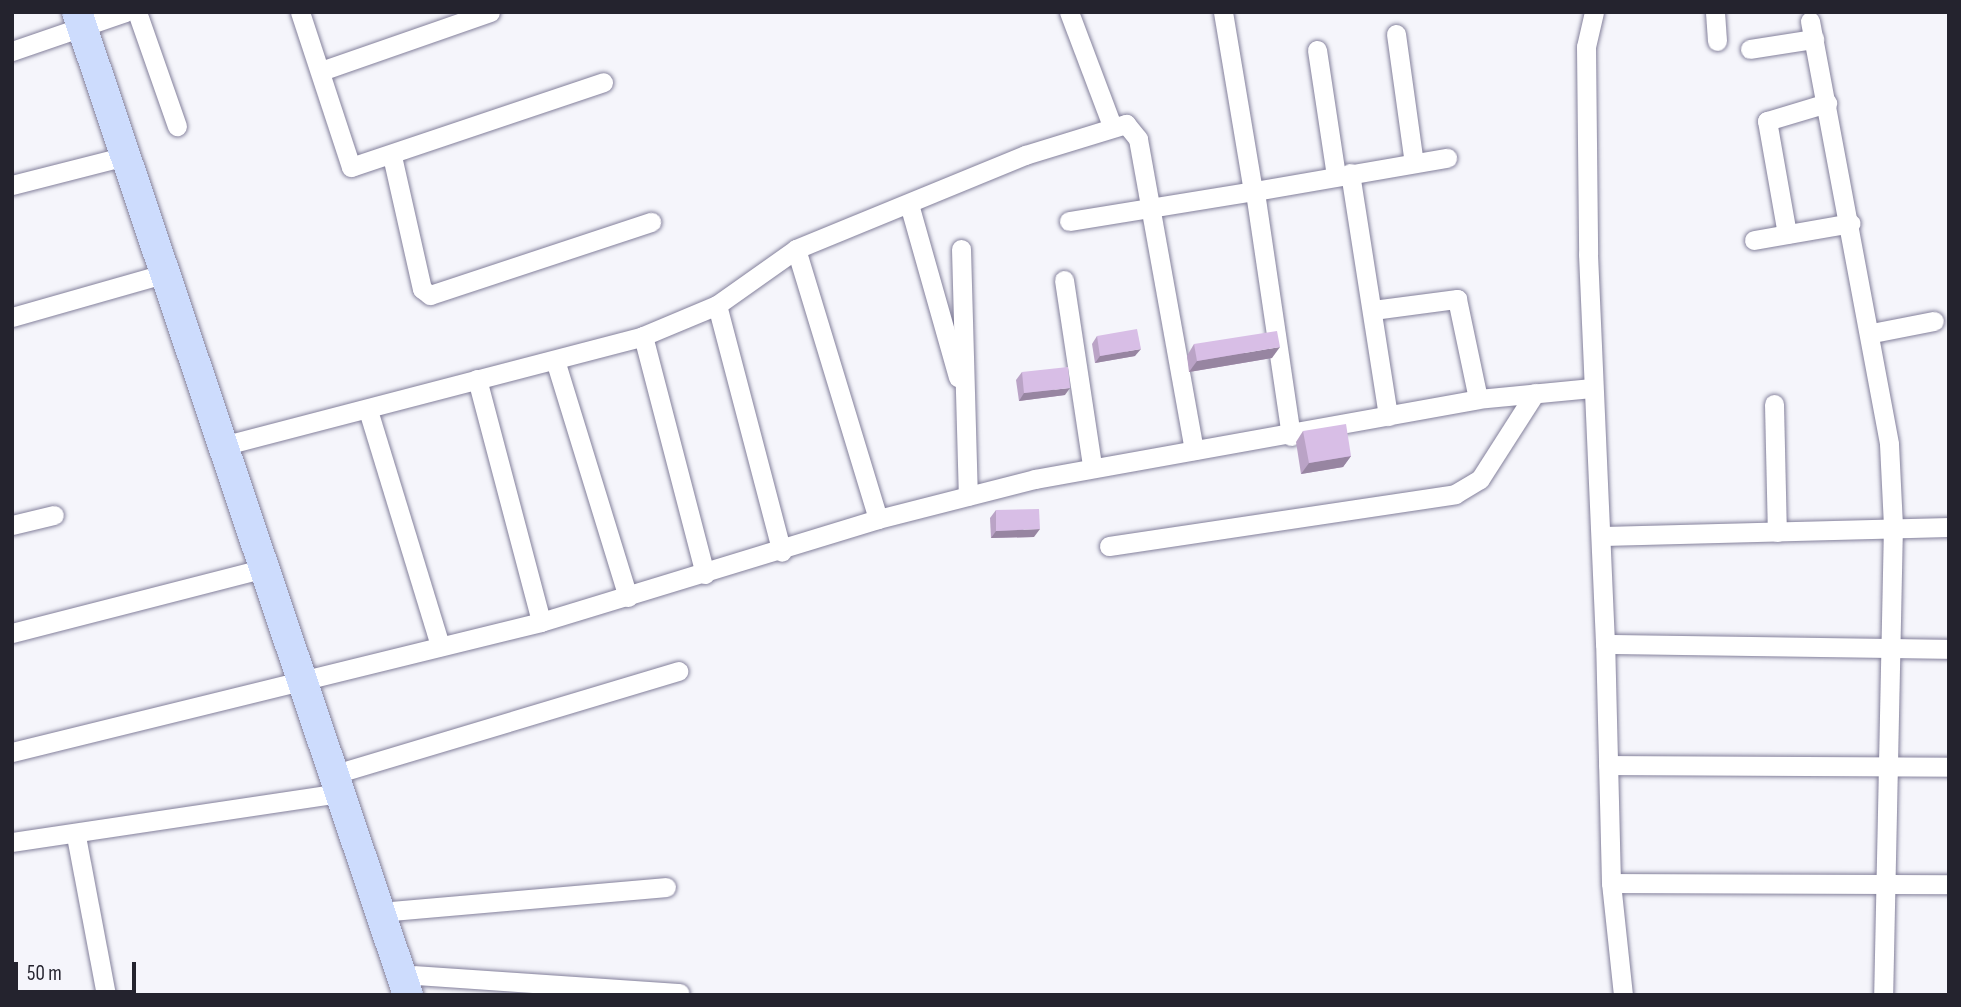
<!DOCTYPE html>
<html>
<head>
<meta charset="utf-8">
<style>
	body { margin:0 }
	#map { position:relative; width:1961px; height:1007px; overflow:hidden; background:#f5f5fb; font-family:"Sofia Sans Condensed",sans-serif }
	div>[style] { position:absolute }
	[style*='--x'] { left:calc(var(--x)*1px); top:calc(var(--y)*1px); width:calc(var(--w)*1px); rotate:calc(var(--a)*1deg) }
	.roads { filter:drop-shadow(0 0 2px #83809b) drop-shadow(0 0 2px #83809b) }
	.street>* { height:19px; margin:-9.5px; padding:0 9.5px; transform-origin:9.5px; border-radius:9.5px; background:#fff }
	.primary>* { height:30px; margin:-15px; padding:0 15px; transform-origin:15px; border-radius:15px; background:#cddcfd }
	.wall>* { inset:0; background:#baa3c6 }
	.shaded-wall>* { inset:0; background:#9785a1 }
	.building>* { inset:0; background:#d8bee6 }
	span { translate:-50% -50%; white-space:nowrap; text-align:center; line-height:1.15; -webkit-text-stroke:5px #f5f5fb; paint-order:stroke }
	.frame { position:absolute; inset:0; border:14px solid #24232e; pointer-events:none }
	.scale { position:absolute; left:14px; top:962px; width:122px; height:32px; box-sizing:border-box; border:4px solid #24232e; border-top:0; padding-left:9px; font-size:21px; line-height:24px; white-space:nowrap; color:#24232e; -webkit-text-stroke:5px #f5f5fb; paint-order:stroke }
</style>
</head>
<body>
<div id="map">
	<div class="roads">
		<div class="street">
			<i style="--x:137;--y:12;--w:121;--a:70.7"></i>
			<i style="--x:300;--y:12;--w:163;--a:71.8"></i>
			<i style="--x:351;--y:167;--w:266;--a:-18.6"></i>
			<i style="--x:1069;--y:12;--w:122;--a:69.3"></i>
			<i style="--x:1223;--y:12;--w:182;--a:80.5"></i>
			<i style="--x:1594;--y:12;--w:36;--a:103"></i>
			<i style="--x:1586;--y:47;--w:207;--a:89.4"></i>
			<i style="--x:1588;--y:254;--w:390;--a:87.5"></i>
			<i style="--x:1715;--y:12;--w:29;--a:86"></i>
			<i style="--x:1810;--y:21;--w:430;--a:79.4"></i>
			<i style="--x:1889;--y:444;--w:81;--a:87.2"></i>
			<i style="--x:1893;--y:525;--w:470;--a:91.2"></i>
			<i style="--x:1396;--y:34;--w:130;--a:82.1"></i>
			<i style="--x:1750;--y:49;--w:65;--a:-8.9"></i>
			<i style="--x:1317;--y:50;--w:126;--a:81.4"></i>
			<i style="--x:12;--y:51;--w:120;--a:-19"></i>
			<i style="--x:321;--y:71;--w:179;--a:-19.2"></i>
			<i style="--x:392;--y:156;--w:136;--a:77.3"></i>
			<i style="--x:422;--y:289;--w:10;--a:37"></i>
			<i style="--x:430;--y:295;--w:233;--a:-18.3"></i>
			<i style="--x:1350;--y:173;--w:246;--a:81.1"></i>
			<i style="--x:12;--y:185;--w:118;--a:-14.3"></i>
			<i style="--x:909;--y:204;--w:180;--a:74.2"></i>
			<i style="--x:1069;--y:221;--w:188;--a:-9.2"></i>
			<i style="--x:1787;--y:234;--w:115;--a:-100"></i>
			<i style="--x:1767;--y:121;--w:63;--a:-16.7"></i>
			<i style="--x:1754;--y:240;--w:98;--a:-9.9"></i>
			<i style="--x:796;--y:249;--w:282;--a:73.1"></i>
			<i style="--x:961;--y:249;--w:247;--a:88.4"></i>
			<i style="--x:1064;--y:280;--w:188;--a:81.4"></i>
			<i style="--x:717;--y:305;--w:255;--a:75.3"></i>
			<i style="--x:1373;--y:310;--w:85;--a:-7.5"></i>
			<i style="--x:1457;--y:299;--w:102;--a:78.1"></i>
			<i style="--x:12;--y:317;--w:160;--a:-15.9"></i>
			<i style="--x:1872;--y:333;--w:63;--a:-11"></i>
			<i style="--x:643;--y:336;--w:246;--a:75.4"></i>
			<i style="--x:555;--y:360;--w:248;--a:72.9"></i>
			<i style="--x:477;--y:379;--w:251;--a:75.2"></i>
			<i style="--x:1774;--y:404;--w:128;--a:88.7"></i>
			<i style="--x:368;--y:410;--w:247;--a:73"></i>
			<i style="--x:1291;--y:436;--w:248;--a:-98.4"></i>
			<i style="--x:1255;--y:191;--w:195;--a:-9.8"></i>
			<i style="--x:222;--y:446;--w:435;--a:-14.6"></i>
			<i style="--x:643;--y:336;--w:80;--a:-22.7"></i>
			<i style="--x:717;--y:305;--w:97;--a:-35.3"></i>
			<i style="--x:796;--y:249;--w:248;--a:-22.3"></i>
			<i style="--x:1025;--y:155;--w:106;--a:-17.1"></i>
			<i style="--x:1126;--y:124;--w:19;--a:51"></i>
			<i style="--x:1138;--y:139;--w:316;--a:79.8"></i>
			<i style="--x:12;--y:525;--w:43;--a:-13.4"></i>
			<i style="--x:1603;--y:536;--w:346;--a:-1.5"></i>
			<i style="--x:1109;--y:546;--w:350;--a:-8.5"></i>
			<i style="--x:1455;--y:494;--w:29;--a:-31"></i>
			<i style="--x:1480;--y:479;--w:102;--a:-57.4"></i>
			<i style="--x:12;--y:633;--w:258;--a:-14.4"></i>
			<i style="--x:12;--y:752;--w:545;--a:-13.81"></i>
			<i style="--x:541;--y:622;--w:352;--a:-17"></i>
			<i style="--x:878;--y:519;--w:162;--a:-14.3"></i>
			<i style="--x:1035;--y:479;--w:450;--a:-10.2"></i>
			<i style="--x:1478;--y:399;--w:115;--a:-5.5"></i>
			<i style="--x:1608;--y:765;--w:341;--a:0.3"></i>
			<i style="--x:345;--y:771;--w:348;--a:-16.7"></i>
			<i style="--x:76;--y:836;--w:162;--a:79.3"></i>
			<i style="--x:12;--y:842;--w:333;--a:-8.5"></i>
			<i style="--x:1611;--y:883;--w:338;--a:0.2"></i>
			<i style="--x:392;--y:911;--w:275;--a:-5"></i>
			<i style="--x:415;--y:975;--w:265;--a:3.9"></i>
			<i style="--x:1623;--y:995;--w:113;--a:-96.1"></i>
			<i style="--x:1611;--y:883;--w:239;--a:-91.4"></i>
			<i style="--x:1605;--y:644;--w:344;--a:0.8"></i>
		</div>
		<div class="primary">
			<i style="--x:77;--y:12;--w:1037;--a:71.39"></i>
		</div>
	</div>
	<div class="wall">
		<i style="clip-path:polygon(1097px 336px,1135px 356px,1095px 363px,1092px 344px)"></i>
		<i style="clip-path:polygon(1194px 344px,1272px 358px,1189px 372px,1187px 356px)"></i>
		<i style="clip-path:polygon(1022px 372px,1065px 395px,1019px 401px,1016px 380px)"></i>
		<i style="clip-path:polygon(1303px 431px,1351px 456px,1343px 467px,1301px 474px,1296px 442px)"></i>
		<i style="clip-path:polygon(996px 510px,1034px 537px,991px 538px,990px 518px)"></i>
	</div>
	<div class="shaded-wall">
		<i style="clip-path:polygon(1280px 347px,1272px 358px,1189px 372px,1197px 361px)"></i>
		<i style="clip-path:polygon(1141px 349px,1135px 356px,1095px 363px,1100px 356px)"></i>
		<i style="clip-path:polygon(1070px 388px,1065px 395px,1019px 401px,1024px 393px)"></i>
		<i style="clip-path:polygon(1351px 456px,1343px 467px,1301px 474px,1309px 463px)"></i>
		<i style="clip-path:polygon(1040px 529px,1034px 537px,991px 538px,996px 531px)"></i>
	</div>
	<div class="building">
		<i style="clip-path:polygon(1137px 329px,1141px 349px,1100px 356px,1097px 336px)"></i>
		<i style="clip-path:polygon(1277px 331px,1280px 347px,1197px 361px,1194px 344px)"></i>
		<i style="clip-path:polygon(1068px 367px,1070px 388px,1024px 393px,1022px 372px)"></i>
		<i style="clip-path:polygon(1346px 424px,1351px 456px,1309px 463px,1303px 431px)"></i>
		<i style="clip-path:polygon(1039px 509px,1040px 529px,996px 531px,996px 510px)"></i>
	</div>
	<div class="frame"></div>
	<div class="scale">50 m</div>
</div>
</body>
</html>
